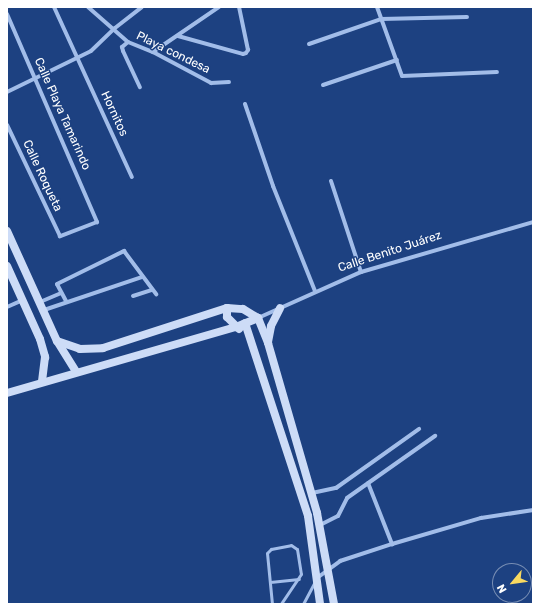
<!DOCTYPE html>
<html>
<head>
<meta charset="utf-8">
<style>
	body { margin:0 }
	#map { position:relative; width:540px; height:611px; overflow:hidden; background:#1d4181; font-family:Rubik,sans-serif }
	div>[style] { position:absolute }
	[style*='--x'] { left:calc(var(--x)*1px); top:calc(var(--y)*1px); width:calc(var(--w)*1px); rotate:calc(var(--a)*1deg) }
	.service>* { height:3px; margin:-1.5px; padding:0 1.5px; transform-origin:1.5px; border-radius:1.5px; background:#a2bde9 }
	.minor>* { height:4px; margin:-2px; padding:0 2px; transform-origin:2px; border-radius:2px; background:#a2bde9 }
	.secondary>* { height:8px; margin:-4px; padding:0 4px; transform-origin:4px; border-radius:4px; background:#cddcf7 }
	span { translate:-50% -50%; white-space:nowrap; text-align:center; line-height:1.15; -webkit-text-stroke:3px #1d4181; paint-order:stroke }
	.street-label { font-size:12px; color:#fff }
	.frame { position:absolute; inset:0; border:8px solid #fff; pointer-events:none }
	.north { position:absolute; left:492px; top:563px; width:40px; height:40px; box-sizing:border-box; background:#1d4181; border:1px solid #778db3; border-radius:50%; rotate:241deg; font-size:11px; font-weight:700; line-height:16px; text-align:center; color:#fff }
	.north::after { content:''; display:block; margin:auto; width:14px; height:18px; background:#f9d960; clip-path:polygon(50% 0,100% 100%,50% 72%,0 100%) }
</style>
</head>
<body>
<div id="map">
	<div class="service">
		<i style="--x:270;--y:582;--w:29;--a:-6"></i>
		<i style="--x:272;--y:604;--w:51;--a:-95.6"></i>
		<i style="--x:267;--y:553;--w:6;--a:-45"></i>
		<i style="--x:271;--y:549;--w:20;--a:-11"></i>
		<i style="--x:291;--y:545;--w:7;--a:34"></i>
		<i style="--x:297;--y:549;--w:25;--a:81"></i>
		<i style="--x:301;--y:574;--w:36;--a:124"></i>
		<i style="--x:303;--y:604;--w:24;--a:-62"></i>
	</div>
	<div class="minor">
		<i style="--x:54;--y:7;--w:187;--a:65.4"></i>
		<i style="--x:88;--y:7;--w:53;--a:41.2"></i>
		<i style="--x:128;--y:42;--w:27;--a:22"></i>
		<i style="--x:153;--y:52;--w:66;--a:28.1"></i>
		<i style="--x:211;--y:83;--w:18;--a:-3"></i>
		<i style="--x:377;--y:7;--w:73;--a:70.1"></i>
		<i style="--x:402;--y:76;--w:95;--a:-2.4"></i>
		<i style="--x:7;--y:14;--w:227;--a:66.6"></i>
		<i style="--x:97;--y:222;--w:40;--a:159"></i>
		<i style="--x:60;--y:236;--w:123;--a:-115.5"></i>
		<i style="--x:178;--y:36;--w:67;--a:15.5"></i>
		<i style="--x:243;--y:54;--w:3;--a:-18"></i>
		<i style="--x:246;--y:53;--w:4;--a:-56"></i>
		<i style="--x:248;--y:50;--w:44;--a:-101.8"></i>
		<i style="--x:128;--y:42;--w:8;--a:140"></i>
		<i style="--x:122;--y:47;--w:4;--a:76"></i>
		<i style="--x:123;--y:51;--w:40;--a:65"></i>
		<i style="--x:309;--y:44;--w:76;--a:-19.1"></i>
		<i style="--x:381;--y:19;--w:86;--a:-1.3"></i>
		<i style="--x:153;--y:52;--w:80;--a:-34.3"></i>
		<i style="--x:323;--y:85;--w:78;--a:-18.7"></i>
		<i style="--x:7;--y:92;--w:93;--a:-26"></i>
		<i style="--x:91;--y:51;--w:33;--a:-44"></i>
		<i style="--x:115;--y:28;--w:34;--a:-38"></i>
		<i style="--x:245;--y:104;--w:87;--a:71.1"></i>
		<i style="--x:273;--y:186;--w:113;--a:68.2"></i>
		<i style="--x:331;--y:181;--w:96;--a:71.8"></i>
		<i style="--x:133;--y:296;--w:20;--a:-18"></i>
		<i style="--x:66;--y:301;--w:19;--a:-118"></i>
		<i style="--x:57;--y:284;--w:75;--a:-26.2"></i>
		<i style="--x:124;--y:251;--w:54;--a:53.3"></i>
		<i style="--x:40;--y:302;--w:23;--a:-23"></i>
		<i style="--x:7;--y:307;--w:17;--a:-24"></i>
		<i style="--x:44;--y:310;--w:103;--a:-18.6"></i>
		<i style="--x:258;--y:318;--w:113;--a:-24.1"></i>
		<i style="--x:361;--y:272;--w:179;--a:-16.2"></i>
		<i style="--x:368;--y:483;--w:66;--a:68.5"></i>
		<i style="--x:312;--y:493;--w:25;--a:-12"></i>
		<i style="--x:336;--y:488;--w:102;--a:-35.4"></i>
		<i style="--x:320;--y:525;--w:20;--a:-27"></i>
		<i style="--x:338;--y:516;--w:20;--a:-63"></i>
		<i style="--x:347;--y:498;--w:108;--a:-35.2"></i>
		<i style="--x:317;--y:578;--w:29;--a:-36"></i>
		<i style="--x:340;--y:561;--w:55;--a:-18.1"></i>
		<i style="--x:392;--y:544;--w:93;--a:-16.3"></i>
		<i style="--x:481;--y:518;--w:53;--a:-8.7"></i>
	</div>
	<div class="secondary">
		<i style="--x:7;--y:231;--w:121;--a:65.6"></i>
		<i style="--x:57;--y:341;--w:36;--a:58"></i>
		<i style="--x:7;--y:266;--w:80;--a:65.7"></i>
		<i style="--x:40;--y:339;--w:19;--a:74"></i>
		<i style="--x:45;--y:357;--w:24;--a:97"></i>
		<i style="--x:227;--y:308;--w:9;--a:90"></i>
		<i style="--x:227;--y:317;--w:17;--a:45"></i>
		<i style="--x:258;--y:318;--w:27;--a:68"></i>
		<i style="--x:268;--y:343;--w:177;--a:73.9"></i>
		<i style="--x:317;--y:513;--w:93;--a:79.4"></i>
		<i style="--x:245;--y:323;--w:203;--a:71.9"></i>
		<i style="--x:308;--y:516;--w:89;--a:82.2"></i>
		<i style="--x:57;--y:341;--w:24;--a:19"></i>
		<i style="--x:80;--y:349;--w:23;--a:-2"></i>
		<i style="--x:103;--y:348;--w:130;--a:-17.9"></i>
		<i style="--x:227;--y:308;--w:16;--a:4"></i>
		<i style="--x:243;--y:309;--w:17;--a:31"></i>
		<i style="--x:268;--y:342;--w:16;--a:-79"></i>
		<i style="--x:271;--y:326;--w:20;--a:-63"></i>
		<i style="--x:7;--y:393;--w:238;--a:-16.1"></i>
		<i style="--x:236;--y:327;--w:24;--a:-22"></i>
	</div>
	<div class="street-label">
		<span style="left:173px;top:53px;rotate:26deg">Playa condesa</span>
		<span style="left:62px;top:114px;rotate:66deg">Calle Playa Tamarindo</span>
		<span style="left:114px;top:114px;rotate:65deg">Hornitos</span>
		<span style="left:42px;top:176px;rotate:65deg">Calle Roqueta</span>
		<span style="left:390px;top:252px;rotate:-18deg">Calle Benito Juárez</span>
	</div>
	<div class="frame"></div>
	<div class="north">N</div>
</div>
</body>
</html>
